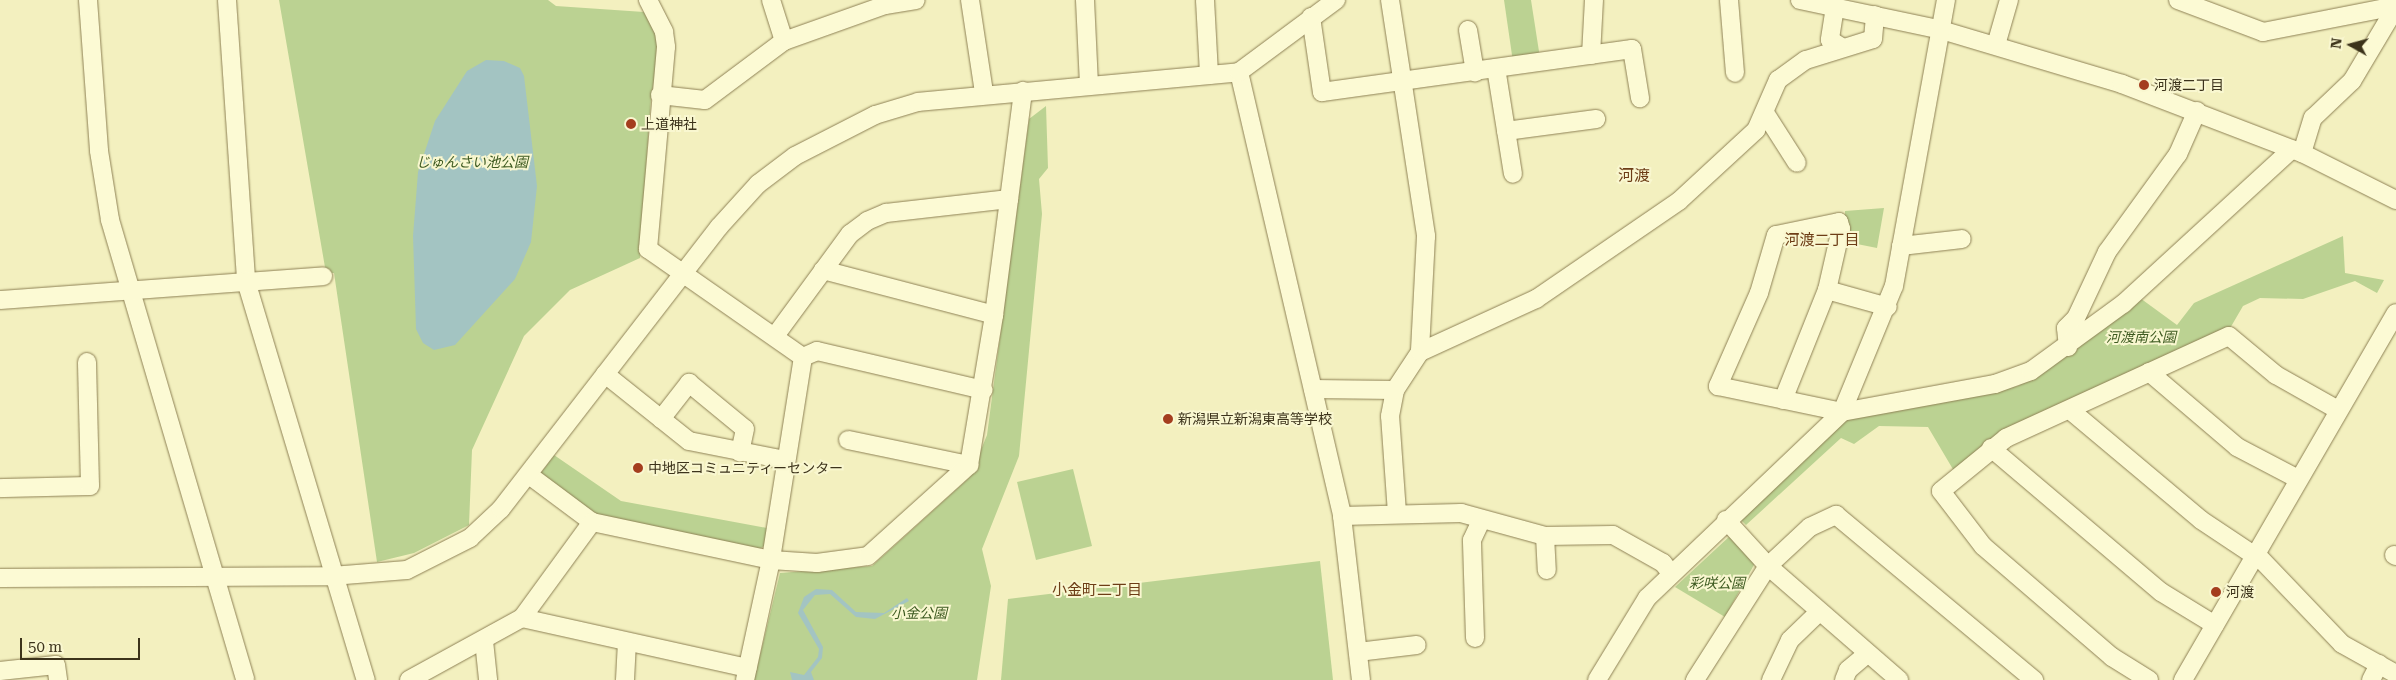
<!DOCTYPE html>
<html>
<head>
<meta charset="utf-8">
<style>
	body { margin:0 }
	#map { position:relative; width:2396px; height:680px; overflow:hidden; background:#f3f0bf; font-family:"Roboto Serif","Noto Sans JP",serif }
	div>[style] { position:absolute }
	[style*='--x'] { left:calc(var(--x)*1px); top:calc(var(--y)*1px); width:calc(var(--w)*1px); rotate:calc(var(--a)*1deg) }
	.green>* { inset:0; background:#bbd292 }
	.water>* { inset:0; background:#a3c4c2 }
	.roads { filter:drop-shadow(0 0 1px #8e8155) drop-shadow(0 0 1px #8e8155) }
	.minor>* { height:18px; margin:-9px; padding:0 9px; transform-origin:9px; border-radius:9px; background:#fcfad4 }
	.dots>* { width:14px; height:14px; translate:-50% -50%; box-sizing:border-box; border:2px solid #f9f7d0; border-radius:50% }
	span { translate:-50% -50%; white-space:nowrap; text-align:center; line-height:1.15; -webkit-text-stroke:4px #f9f7d0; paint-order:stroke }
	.poi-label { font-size:14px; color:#3c331b }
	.left { translate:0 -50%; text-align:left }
	.park-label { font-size:14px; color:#3d5a20; font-style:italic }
	.neighbourhood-label { font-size:15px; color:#6d3d16 }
	.quarter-label { font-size:16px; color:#6d3d16 }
	.north { position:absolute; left:2326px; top:20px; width:50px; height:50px; -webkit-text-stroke:4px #f9f7d0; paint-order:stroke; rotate:277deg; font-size:14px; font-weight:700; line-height:20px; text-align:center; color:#3c331b }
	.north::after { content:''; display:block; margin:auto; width:18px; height:22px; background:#3c331b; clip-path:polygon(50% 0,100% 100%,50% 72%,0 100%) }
	.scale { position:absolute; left:20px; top:638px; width:120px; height:22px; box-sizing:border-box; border:2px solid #3c331b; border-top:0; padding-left:6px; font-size:15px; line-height:18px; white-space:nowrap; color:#3c331b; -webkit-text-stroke:4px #f9f7d0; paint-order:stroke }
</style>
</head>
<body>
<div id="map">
	<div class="green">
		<i style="clip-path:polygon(279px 0,548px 0,556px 6px,644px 12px,661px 45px,651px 98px,640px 258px,570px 290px,524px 336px,472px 450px,469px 525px,414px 553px,377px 562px,334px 273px,326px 273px)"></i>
		<i style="clip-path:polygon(1504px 0,1531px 0,1540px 58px,1513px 62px)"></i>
		<i style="clip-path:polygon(1046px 106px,1048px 168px,1039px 179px,1042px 214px,1019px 456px,982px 549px,991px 586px,977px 680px,754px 680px,780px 573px,872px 566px,970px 477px,987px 435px,1029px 119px)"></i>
		<i style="clip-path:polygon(1884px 208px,1877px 248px,1847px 242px,1850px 227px,1845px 226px,1845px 211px)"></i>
		<i style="clip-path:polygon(2343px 236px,2345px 273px,2384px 280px,2377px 293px,2355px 281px,2303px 299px,2260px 298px,2243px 306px,2229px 330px,1954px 471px,1928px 427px,1879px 426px,1854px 444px,1841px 438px,1746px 525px,1739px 518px,1849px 417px,2018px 386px,2073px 351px,2140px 298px,2177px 325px,2194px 303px)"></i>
		<i style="clip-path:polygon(554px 455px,621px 501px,767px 528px,764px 546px,757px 551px,596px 515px,540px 474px)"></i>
		<i style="clip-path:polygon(1073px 469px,1092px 546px,1036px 560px,1017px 482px)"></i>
		<i style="clip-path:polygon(1731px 535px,1755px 563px,1725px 617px,1675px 587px)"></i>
		<i style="clip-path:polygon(1320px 561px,1333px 680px,1001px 680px,1008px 599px)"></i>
	</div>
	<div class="water">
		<i style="clip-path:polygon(486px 60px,504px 61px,520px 68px,524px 76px,537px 186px,531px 242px,515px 279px,455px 345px,434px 350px,423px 343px,416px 329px,413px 236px,418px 172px,435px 121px,467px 71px)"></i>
		<i style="clip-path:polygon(816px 589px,832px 590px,856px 612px,884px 613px,907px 598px,909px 601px,875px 619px,856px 617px,830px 594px,815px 595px,803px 610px,823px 647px,822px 658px,811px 672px,814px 680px,792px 680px,790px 672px,804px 675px,818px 657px,819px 649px,798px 613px,804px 597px)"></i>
	</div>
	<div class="roads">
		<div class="minor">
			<i style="--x:88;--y:0;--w:151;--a:85.8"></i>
			<i style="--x:99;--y:151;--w:70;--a:80.9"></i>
			<i style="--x:110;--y:220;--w:479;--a:73.6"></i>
			<i style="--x:227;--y:0;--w:282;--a:86.1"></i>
			<i style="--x:246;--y:281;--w:417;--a:73.3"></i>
			<i style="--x:648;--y:0;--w:36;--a:63"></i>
			<i style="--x:664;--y:32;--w:15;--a:82"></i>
			<i style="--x:666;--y:47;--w:203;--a:95.1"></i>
			<i style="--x:648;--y:249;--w:189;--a:34.9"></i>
			<i style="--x:803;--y:357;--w:206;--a:99"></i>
			<i style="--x:771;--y:560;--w:123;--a:102.2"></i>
			<i style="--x:771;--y:0;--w:43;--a:72.4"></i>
			<i style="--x:970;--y:0;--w:94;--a:81.4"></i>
			<i style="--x:1085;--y:0;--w:86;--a:87.3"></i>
			<i style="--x:1205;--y:0;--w:75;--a:86.9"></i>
			<i style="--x:1390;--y:0;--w:239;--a:81.3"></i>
			<i style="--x:1426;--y:236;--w:116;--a:93"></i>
			<i style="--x:1729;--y:0;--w:73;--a:85.3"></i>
			<i style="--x:1800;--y:0;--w:141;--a:11.9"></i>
			<i style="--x:1938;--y:29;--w:192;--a:16.6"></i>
			<i style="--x:2122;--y:84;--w:193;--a:21"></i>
			<i style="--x:2302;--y:153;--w:105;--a:26.6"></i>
			<i style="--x:2178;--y:0;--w:91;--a:20.6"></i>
			<i style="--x:2263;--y:32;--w:136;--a:-11.1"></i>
			<i style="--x:1835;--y:7;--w:33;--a:99"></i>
			<i style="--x:1830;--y:40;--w:15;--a:32"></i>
			<i style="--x:1311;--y:17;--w:76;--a:81.7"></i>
			<i style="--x:1322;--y:92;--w:313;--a:-7.9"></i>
			<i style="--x:1632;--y:49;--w:50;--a:80.7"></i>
			<i style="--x:1468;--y:30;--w:43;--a:80.5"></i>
			<i style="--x:1996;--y:45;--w:47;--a:-73.9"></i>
			<i style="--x:1591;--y:55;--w:55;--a:-86.9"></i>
			<i style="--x:1496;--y:68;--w:107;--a:80.9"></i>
			<i style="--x:1239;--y:72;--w:456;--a:76.9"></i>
			<i style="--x:1342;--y:516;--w:165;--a:83.4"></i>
			<i style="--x:660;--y:95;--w:45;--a:6.3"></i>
			<i style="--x:705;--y:100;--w:99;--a:-36.8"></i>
			<i style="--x:784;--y:41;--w:107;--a:-19.6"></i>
			<i style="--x:885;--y:5;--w:31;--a:-9"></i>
			<i style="--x:1765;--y:113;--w:59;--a:57.4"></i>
			<i style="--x:1506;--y:131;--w:91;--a:-7.6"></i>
			<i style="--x:2302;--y:153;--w:37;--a:-73"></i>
			<i style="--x:2313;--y:118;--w:54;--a:-43.5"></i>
			<i style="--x:2352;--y:81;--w:86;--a:-59.3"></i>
			<i style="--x:1901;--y:246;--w:61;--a:-6.5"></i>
			<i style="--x:823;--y:270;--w:177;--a:14.7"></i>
			<i style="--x:1827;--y:290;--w:63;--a:15.6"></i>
			<i style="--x:0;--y:300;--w:324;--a:-4.2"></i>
			<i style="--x:775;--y:336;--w:127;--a:-53.7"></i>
			<i style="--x:850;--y:234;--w:21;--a:-37"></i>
			<i style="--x:867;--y:221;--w:21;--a:-23"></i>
			<i style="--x:886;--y:213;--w:124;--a:-6.5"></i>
			<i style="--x:2068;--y:347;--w:19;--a:-96"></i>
			<i style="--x:2066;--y:328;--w:14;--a:-45"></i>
			<i style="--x:2076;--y:318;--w:73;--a:-64.8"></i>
			<i style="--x:2107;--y:252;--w:121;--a:-54.1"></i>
			<i style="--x:2178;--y:154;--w:47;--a:-66.2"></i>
			<i style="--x:803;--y:357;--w:15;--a:-23"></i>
			<i style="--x:817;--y:351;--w:171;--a:13.2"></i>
			<i style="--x:2149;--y:372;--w:116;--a:40.4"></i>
			<i style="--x:2237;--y:447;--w:69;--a:27.7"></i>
			<i style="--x:605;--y:374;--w:107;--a:38.6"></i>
			<i style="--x:689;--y:441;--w:98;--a:11.2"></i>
			<i style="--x:1313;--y:389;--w:82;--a:0.7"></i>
			<i style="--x:1783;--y:400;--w:118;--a:-68.2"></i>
			<i style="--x:1827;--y:290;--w:63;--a:-77.1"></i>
			<i style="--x:1841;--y:229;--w:7;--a:-106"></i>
			<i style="--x:1839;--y:222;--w:64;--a:168.3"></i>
			<i style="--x:1776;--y:235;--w:60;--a:106.3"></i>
			<i style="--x:1759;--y:293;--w:102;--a:113.8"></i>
			<i style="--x:1718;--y:386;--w:127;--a:11.8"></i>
			<i style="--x:1842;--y:412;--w:136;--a:-67.6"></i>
			<i style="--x:1894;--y:286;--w:291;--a:-79.7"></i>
			<i style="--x:2070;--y:410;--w:171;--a:40"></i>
			<i style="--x:2201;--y:520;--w:65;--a:33.7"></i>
			<i style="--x:661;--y:419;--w:46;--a:-52.1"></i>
			<i style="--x:689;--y:383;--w:72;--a:39.4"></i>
			<i style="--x:745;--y:429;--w:24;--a:102"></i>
			<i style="--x:848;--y:440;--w:124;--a:11.7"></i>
			<i style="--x:1991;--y:448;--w:223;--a:40.3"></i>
			<i style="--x:2161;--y:592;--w:63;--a:31.4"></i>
			<i style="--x:529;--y:475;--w:79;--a:36.7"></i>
			<i style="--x:592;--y:522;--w:183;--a:12"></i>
			<i style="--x:771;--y:560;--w:46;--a:3.7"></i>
			<i style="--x:817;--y:563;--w:51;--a:-7.8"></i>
			<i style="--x:868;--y:556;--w:136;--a:-42"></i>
			<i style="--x:969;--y:465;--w:152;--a:-80.5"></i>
			<i style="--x:994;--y:315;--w:226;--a:-82.6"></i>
			<i style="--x:0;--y:488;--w:90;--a:-1.3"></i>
			<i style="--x:90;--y:486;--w:124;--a:-91.4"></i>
			<i style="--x:1397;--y:513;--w:97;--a:-94.1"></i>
			<i style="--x:1390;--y:416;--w:26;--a:-79"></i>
			<i style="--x:1395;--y:390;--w:45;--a:-56.7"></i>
			<i style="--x:1420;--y:352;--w:128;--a:-24.6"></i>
			<i style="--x:1536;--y:299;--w:173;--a:-34.4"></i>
			<i style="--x:1679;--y:201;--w:105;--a:-42.7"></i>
			<i style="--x:1756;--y:130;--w:55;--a:-66.3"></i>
			<i style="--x:1778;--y:80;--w:34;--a:-36"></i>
			<i style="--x:1806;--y:60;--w:70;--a:-17.4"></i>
			<i style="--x:1873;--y:39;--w:24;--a:-85"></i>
			<i style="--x:1342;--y:516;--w:119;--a:-1.4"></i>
			<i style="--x:1461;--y:513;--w:87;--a:15.3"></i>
			<i style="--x:1545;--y:536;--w:68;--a:-0.8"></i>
			<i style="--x:1613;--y:535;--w:57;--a:29.2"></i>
			<i style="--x:1663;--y:563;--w:11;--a:52"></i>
			<i style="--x:1726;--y:520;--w:62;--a:47.6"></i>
			<i style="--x:1768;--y:566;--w:174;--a:41"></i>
			<i style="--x:1545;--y:536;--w:34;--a:87"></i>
			<i style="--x:2256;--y:554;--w:124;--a:46.3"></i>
			<i style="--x:2342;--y:644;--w:62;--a:29.1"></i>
			<i style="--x:2394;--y:555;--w:2;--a:27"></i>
			<i style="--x:0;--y:578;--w:332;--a:-0.3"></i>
			<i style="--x:332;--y:576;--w:75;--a:-4.6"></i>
			<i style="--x:407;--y:570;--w:71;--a:-26.9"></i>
			<i style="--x:470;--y:538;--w:42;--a:-43.1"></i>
			<i style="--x:501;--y:509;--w:356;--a:-52.3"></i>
			<i style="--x:719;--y:227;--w:58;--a:-47.8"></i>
			<i style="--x:758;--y:184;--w:46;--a:-37.1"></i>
			<i style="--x:795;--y:156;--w:90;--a:-27.1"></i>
			<i style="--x:875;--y:115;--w:45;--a:-16.8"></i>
			<i style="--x:918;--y:102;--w:322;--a:-5.3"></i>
			<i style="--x:1239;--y:72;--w:121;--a:-36.6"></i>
			<i style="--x:522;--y:618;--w:231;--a:12.5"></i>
			<i style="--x:1475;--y:638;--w:98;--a:-91.8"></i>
			<i style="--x:1472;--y:540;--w:21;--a:-65"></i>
			<i style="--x:484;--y:641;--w:39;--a:84"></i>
			<i style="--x:1358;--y:652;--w:59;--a:-6.8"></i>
			<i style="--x:0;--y:671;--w:56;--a:-6.1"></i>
			<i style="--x:56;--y:665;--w:15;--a:82"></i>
			<i style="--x:409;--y:680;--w:129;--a:-28.8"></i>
			<i style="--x:522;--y:618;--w:119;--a:-53.9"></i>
			<i style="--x:625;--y:680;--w:38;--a:-87"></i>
			<i style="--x:1597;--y:680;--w:96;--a:-58.6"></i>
			<i style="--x:1647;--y:598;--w:269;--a:-43.6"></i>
			<i style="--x:1842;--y:412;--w:156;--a:-10.4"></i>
			<i style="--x:1995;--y:384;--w:38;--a:-20"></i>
			<i style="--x:2031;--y:371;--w:114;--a:-36.1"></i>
			<i style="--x:2123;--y:304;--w:229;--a:-42.5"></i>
			<i style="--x:1695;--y:680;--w:135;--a:-57.4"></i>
			<i style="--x:1768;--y:566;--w:57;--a:-42.9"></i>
			<i style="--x:1810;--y:527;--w:29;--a:-25"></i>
			<i style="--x:1836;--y:515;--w:258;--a:39.8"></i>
			<i style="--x:1771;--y:680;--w:44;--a:-64.6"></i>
			<i style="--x:1790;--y:640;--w:40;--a:-44"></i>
			<i style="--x:1844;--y:680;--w:11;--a:-68"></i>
			<i style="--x:1848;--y:670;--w:25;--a:-40"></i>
			<i style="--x:2149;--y:680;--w:44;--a:-148.1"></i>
			<i style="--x:2112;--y:657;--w:170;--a:-139.3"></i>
			<i style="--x:1983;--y:546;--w:69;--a:-127.4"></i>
			<i style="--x:1941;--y:491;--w:84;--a:-39.2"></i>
			<i style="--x:2006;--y:438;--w:245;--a:-24.6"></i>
			<i style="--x:2229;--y:336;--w:61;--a:39.7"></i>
			<i style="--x:2276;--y:375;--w:71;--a:29.4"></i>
			<i style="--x:2183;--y:680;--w:424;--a:-59.9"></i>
			<i style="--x:2371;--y:680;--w:18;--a:-63"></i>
		</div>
	</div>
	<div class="dots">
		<i style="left:2144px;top:85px;background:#a43e1e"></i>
		<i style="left:631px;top:124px;background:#a43e1e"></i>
		<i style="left:1168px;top:419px;background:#a43e1e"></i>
		<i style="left:638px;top:468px;background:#a43e1e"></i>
		<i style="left:2216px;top:592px;background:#a43e1e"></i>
	</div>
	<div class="poi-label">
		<span class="left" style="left:2154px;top:85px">河渡二丁目</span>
		<span class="left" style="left:641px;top:124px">上道神社</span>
		<span class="left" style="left:1178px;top:419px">新潟県立新潟東高等学校</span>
		<span class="left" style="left:648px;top:468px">中地区コミュニティーセンター</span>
		<span class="left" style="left:2226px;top:592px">河渡</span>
	</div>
	<div class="park-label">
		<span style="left:472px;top:162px">じゅんさい池公園</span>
		<span style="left:2141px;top:337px">河渡南公園</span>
		<span style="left:1717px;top:583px">彩咲公園</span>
		<span style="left:919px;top:613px">小金公園</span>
	</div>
	<div class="neighbourhood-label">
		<span style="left:1822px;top:241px">河渡二丁目</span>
		<span style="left:1097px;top:591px">小金町二丁目</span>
	</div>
	<div class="quarter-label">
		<span style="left:1634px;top:176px">河渡</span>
	</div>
	<div class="north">N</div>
	<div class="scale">50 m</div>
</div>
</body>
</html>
